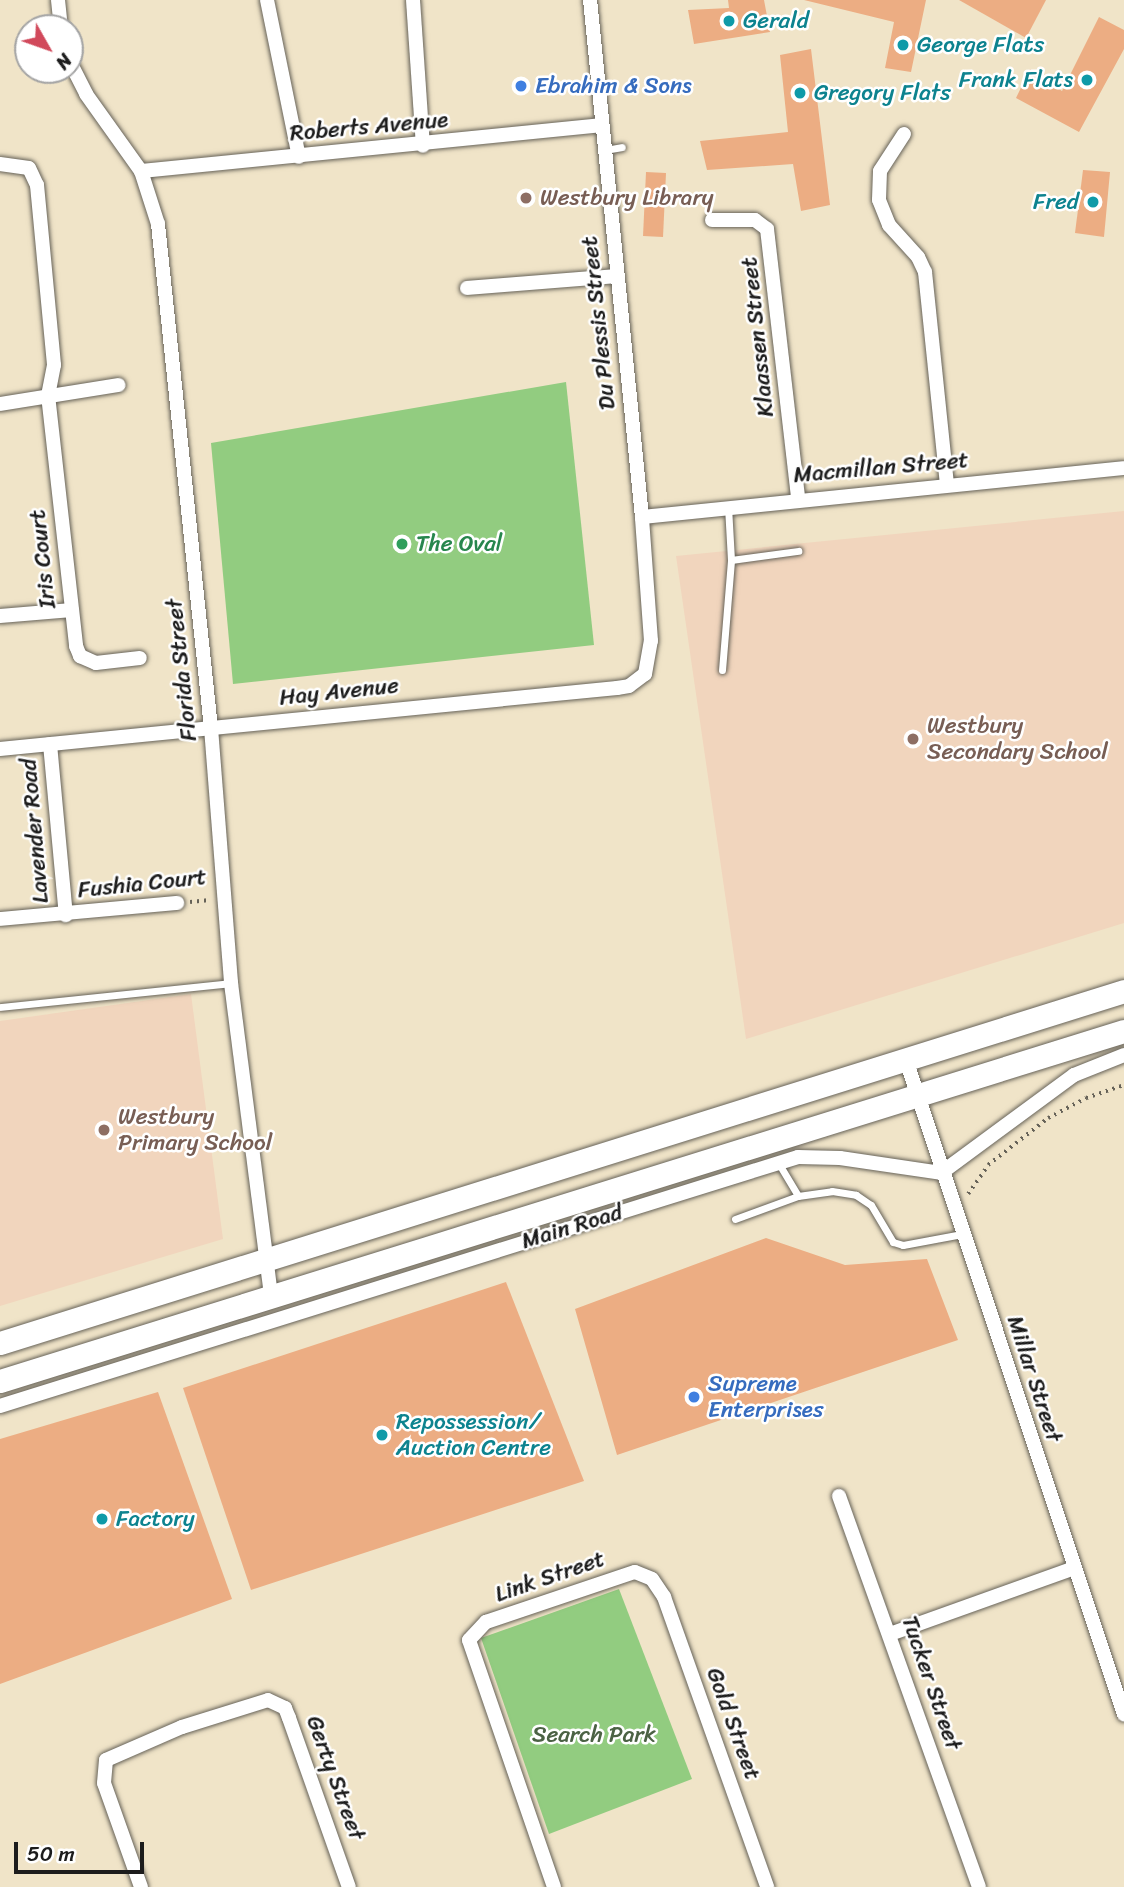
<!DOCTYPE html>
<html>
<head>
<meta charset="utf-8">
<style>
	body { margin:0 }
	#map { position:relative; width:1124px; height:1887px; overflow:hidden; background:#f0e4c8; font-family:Sriracha,sans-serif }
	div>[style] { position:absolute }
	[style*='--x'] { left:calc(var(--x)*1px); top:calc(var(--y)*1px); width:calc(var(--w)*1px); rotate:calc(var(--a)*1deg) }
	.built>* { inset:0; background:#f1d5bd }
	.green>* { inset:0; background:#92cc80 }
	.building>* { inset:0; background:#ecad83 }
	.path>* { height:3.5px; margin-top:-1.75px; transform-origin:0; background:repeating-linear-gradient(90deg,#666258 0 2px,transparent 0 7px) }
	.roads { filter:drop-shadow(0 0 2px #666258) drop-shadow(0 0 2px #666258) }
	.lane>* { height:7px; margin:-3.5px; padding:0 3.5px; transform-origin:3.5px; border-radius:3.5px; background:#fff }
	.street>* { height:14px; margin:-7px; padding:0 7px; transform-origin:7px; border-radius:7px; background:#fff }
	.primary>* { height:23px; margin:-11.5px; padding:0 11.5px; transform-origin:11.5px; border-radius:11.5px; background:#fff }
	.dots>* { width:19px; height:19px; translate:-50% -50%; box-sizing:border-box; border:4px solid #fff; border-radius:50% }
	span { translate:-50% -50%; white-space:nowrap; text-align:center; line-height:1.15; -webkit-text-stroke:5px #fff; paint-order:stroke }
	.culture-label { font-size:23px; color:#0d838f }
	.left { translate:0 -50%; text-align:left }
	.right { translate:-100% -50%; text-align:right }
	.shop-label { font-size:23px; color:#366cbe }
	.street-label { font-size:23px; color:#1c1c1c }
	.education-label { font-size:23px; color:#785e54 }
	.leisure-label { font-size:23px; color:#27864d }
	.park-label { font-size:23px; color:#4b6244 }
	.north { position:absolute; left:14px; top:14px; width:70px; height:70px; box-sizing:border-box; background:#fff; border:2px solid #a4a4a4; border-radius:50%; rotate:130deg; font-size:19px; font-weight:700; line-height:28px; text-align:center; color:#1c1c1c }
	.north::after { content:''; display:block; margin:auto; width:24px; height:32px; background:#d1495b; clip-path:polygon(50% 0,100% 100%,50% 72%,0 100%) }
	.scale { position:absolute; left:14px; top:1842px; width:130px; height:32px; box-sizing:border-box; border:4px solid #1c1c1c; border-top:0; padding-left:9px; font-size:21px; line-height:24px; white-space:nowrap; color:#1c1c1c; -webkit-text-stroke:5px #fff; paint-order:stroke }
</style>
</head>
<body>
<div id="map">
	<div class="built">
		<i style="clip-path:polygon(1124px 511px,1124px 923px,746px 1039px,676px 556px)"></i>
		<i style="clip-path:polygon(191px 994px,223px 1239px,0 1306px,0 1021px)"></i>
	</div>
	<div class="green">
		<i style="clip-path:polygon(566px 382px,594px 645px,233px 684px,211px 443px)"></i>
		<i style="clip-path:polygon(619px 1589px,692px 1779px,549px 1834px,481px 1638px)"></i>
	</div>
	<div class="building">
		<i style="clip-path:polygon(728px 0,764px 0,770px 32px,694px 44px,688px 10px,729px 8px)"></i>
		<i style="clip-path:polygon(804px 0,926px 0,911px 72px,885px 68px,894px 22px)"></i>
		<i style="clip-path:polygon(959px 0,1046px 0,1026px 38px)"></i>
		<i style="clip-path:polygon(1099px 17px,1124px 30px,1124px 49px,1079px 132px,1016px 98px,1030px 69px,1062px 91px)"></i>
		<i style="clip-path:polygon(811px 49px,830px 205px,801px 211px,793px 164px,707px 170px,700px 141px,788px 132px,780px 55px)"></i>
		<i style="clip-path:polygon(1083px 170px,1110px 172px,1104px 237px,1075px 233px)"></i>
		<i style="clip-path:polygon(646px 172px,666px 173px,663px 237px,643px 236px)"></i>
		<i style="clip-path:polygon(766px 1238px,845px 1265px,927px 1259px,958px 1340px,617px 1455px,575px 1309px)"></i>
		<i style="clip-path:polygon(506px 1282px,584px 1481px,251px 1590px,183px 1388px)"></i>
		<i style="clip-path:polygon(158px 1392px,232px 1599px,0 1684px,0 1439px)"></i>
	</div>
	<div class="path">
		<i style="--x:190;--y:902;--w:20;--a:-6"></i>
		<i style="--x:968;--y:1194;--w:35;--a:-55"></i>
		<i style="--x:988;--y:1165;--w:76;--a:-38.1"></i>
		<i style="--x:1048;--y:1118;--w:43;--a:-27.8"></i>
		<i style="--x:1086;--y:1098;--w:40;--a:-18.9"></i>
	</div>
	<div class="roads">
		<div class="lane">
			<i style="--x:605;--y:150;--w:17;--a:-10"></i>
			<i style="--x:731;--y:560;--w:68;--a:-7.7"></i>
			<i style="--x:722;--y:670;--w:110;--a:-85.3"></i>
			<i style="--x:731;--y:560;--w:53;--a:-93.2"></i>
			<i style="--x:0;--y:1007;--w:232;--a:-5.9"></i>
			<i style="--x:779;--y:1164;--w:37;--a:59"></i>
			<i style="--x:735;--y:1219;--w:67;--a:-20.1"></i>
			<i style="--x:798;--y:1196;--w:34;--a:-8"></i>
			<i style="--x:832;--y:1191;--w:24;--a:9"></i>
			<i style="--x:856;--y:1195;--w:18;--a:34"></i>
			<i style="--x:871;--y:1205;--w:43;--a:59.3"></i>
			<i style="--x:893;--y:1242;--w:10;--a:17"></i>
			<i style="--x:903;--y:1245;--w:60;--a:-10.6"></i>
		</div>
		<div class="street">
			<i style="--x:58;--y:0;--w:28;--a:84"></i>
			<i style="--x:267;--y:0;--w:160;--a:78.5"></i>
			<i style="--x:413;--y:0;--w:146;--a:86.1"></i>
			<i style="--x:70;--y:62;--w:36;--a:63"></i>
			<i style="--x:86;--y:94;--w:95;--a:54.5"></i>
			<i style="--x:141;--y:171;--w:56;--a:72.2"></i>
			<i style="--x:158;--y:224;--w:507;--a:84"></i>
			<i style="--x:211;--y:728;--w:256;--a:85.5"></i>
			<i style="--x:231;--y:983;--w:317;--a:82.7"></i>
			<i style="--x:904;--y:134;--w:44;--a:123"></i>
			<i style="--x:880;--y:171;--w:29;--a:92"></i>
			<i style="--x:879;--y:200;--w:27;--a:68"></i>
			<i style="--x:889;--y:225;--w:43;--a:47.8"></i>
			<i style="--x:918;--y:257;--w:17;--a:65"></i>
			<i style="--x:925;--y:272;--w:213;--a:84.1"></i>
			<i style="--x:0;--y:164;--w:29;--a:8"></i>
			<i style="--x:29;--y:168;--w:19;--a:65"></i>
			<i style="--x:37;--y:185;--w:181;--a:84.6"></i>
			<i style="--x:54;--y:365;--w:31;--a:101"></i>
			<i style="--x:48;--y:395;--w:253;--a:83.6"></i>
			<i style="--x:76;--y:646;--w:11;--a:68"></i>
			<i style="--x:80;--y:656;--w:17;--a:24"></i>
			<i style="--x:96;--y:663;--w:44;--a:-6.5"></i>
			<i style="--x:141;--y:171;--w:462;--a:-5.7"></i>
			<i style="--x:712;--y:220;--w:43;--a:0"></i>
			<i style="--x:755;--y:220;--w:15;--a:37"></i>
			<i style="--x:767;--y:229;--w:271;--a:83.4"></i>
			<i style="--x:467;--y:288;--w:150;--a:-4.6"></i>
			<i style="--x:0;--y:404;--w:120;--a:-9.1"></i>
			<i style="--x:642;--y:517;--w:484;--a:-5.8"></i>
			<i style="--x:0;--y:616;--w:72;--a:-4.8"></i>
			<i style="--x:50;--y:744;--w:172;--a:84.7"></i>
			<i style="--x:0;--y:749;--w:620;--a:-5.65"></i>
			<i style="--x:617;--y:688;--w:12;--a:-9"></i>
			<i style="--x:629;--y:686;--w:20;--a:-37"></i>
			<i style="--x:645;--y:674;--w:34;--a:-80"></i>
			<i style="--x:651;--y:641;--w:124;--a:-94.2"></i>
			<i style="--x:642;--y:517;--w:520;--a:-95.74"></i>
			<i style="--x:0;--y:919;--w:178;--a:-5.2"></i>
			<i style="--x:905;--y:1057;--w:693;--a:71.57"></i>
			<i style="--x:0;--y:1406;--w:836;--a:-17.33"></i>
			<i style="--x:798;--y:1157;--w:42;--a:1.4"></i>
			<i style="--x:840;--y:1158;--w:102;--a:8.4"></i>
			<i style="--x:941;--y:1173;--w:165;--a:-36.4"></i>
			<i style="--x:1074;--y:1075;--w:54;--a:-21.8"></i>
			<i style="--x:839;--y:1496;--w:415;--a:70.3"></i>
			<i style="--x:890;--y:1634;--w:193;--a:-19.7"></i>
			<i style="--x:141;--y:1887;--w:110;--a:-109.6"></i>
			<i style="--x:104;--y:1783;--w:23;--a:-85"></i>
			<i style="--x:106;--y:1760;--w:83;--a:-23.5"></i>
			<i style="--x:182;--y:1727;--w:90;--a:-17.4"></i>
			<i style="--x:268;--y:1700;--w:19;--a:25"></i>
			<i style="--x:285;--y:1708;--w:11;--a:68"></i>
			<i style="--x:289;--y:1718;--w:179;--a:70.5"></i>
			<i style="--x:554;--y:1887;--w:261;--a:-109"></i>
			<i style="--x:469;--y:1640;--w:25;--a:-47"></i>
			<i style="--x:486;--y:1622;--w:157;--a:-18.6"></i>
			<i style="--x:635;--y:1572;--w:18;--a:22"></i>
			<i style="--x:652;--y:1579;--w:22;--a:56"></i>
			<i style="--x:664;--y:1597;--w:308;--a:70.4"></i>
		</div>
		<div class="primary">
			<i style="--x:0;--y:1343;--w:1178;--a:-17.39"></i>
			<i style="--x:0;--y:1381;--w:1177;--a:-17.3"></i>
		</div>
	</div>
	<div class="dots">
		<i style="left:729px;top:21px;background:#0f9aa8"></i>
		<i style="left:903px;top:45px;background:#0f9aa8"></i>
		<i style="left:1087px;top:80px;background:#0f9aa8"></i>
		<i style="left:521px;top:86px;background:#3f7fe0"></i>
		<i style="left:800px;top:93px;background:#0f9aa8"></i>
		<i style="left:526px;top:198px;background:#8d6e63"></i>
		<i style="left:1093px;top:202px;background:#0f9aa8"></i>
		<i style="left:402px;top:544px;background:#2e9e5b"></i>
		<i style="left:913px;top:739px;background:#8d6e63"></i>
		<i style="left:104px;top:1130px;background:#8d6e63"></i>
		<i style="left:694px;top:1397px;background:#3f7fe0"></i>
		<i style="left:382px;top:1435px;background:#0f9aa8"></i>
		<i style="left:102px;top:1519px;background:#0f9aa8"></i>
	</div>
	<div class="culture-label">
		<span class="left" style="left:743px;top:21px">Gerald</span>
		<span class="left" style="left:917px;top:45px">George Flats</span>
		<span class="right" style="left:1073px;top:80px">Frank Flats</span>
		<span class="left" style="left:814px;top:93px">Gregory Flats</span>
		<span class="right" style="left:1079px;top:202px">Fred</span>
		<span class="left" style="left:396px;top:1435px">Repossession/<br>Auction Centre</span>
		<span class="left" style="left:116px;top:1519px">Factory</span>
	</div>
	<div class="shop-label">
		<span class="left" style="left:535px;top:86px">Ebrahim &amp; Sons</span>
		<span class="left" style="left:708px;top:1397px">Supreme<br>Enterprises</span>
	</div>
	<div class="street-label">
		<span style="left:369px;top:127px;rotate:-5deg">Roberts Avenue</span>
		<span style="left:599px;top:323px;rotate:-96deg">Du Plessis Street</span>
		<span style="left:758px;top:337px;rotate:-96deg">Klaassen Street</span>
		<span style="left:881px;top:468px;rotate:-5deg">Macmillan Street</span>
		<span style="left:43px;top:559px;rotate:-96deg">Iris Court</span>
		<span style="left:182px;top:670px;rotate:-96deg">Florida Street</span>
		<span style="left:339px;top:692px;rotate:-6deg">Hay Avenue</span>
		<span style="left:35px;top:831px;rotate:-95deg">Lavender Road</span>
		<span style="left:142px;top:884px;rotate:-6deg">Fushia Court</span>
		<span style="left:572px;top:1227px;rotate:-17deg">Main Road</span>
		<span style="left:1034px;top:1379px;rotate:72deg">Millar Street</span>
		<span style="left:550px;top:1577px;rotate:-19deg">Link Street</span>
		<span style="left:931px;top:1683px;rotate:71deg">Tucker Street</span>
		<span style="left:733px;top:1724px;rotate:70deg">Gold Street</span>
		<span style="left:335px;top:1778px;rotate:70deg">Gerty Street</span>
	</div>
	<div class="education-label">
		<span class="left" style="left:540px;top:198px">Westbury Library</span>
		<span class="left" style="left:927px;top:739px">Westbury<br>Secondary School</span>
		<span class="left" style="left:118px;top:1130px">Westbury<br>Primary School</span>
	</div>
	<div class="leisure-label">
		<span class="left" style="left:416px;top:544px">The Oval</span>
	</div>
	<div class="park-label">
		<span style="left:594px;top:1735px">Search Park</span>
	</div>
	<div class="north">N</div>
	<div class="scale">50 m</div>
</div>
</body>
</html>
